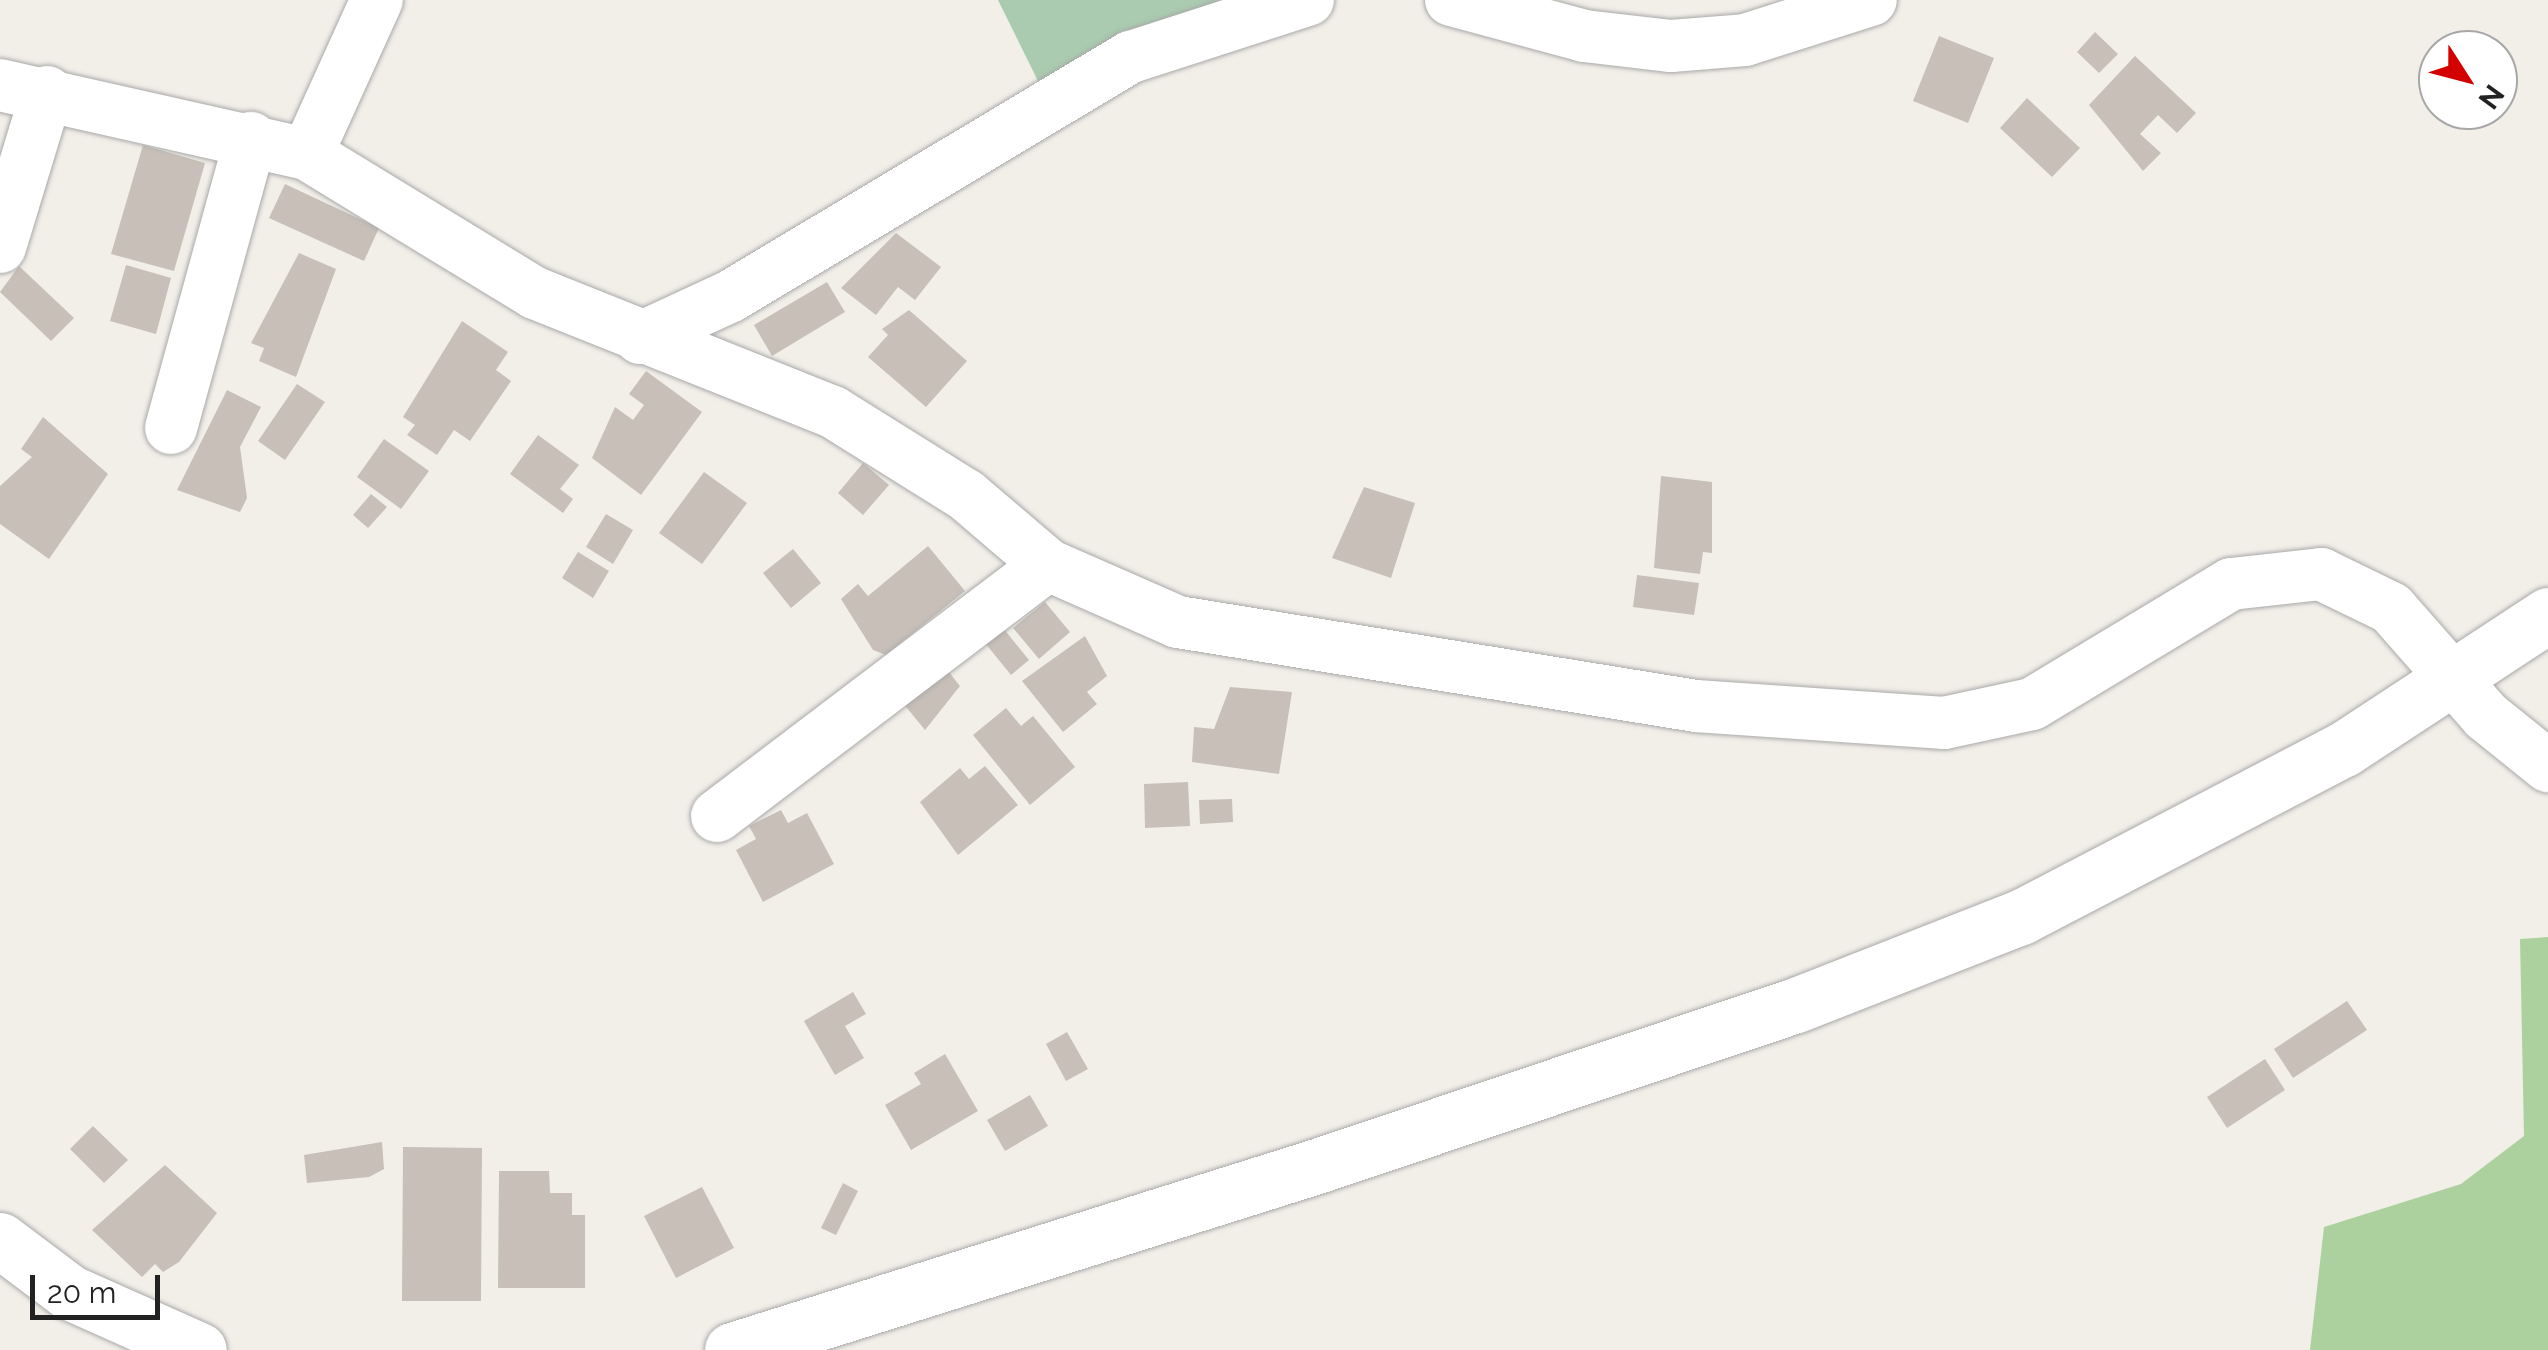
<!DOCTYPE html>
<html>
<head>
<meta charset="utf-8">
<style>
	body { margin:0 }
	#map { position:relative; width:2548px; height:1350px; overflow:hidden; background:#f2efe9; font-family:Raleway,sans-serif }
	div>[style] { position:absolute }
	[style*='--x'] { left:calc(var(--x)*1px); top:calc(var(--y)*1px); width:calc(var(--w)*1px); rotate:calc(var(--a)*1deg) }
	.forest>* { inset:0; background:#add19e }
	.cemetery>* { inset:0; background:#aacbaf }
	.building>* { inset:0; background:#c7bfb8 }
	.roads { filter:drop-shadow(0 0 2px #a9a9a9) drop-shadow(0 0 2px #a9a9a9) }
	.minor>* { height:52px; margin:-26px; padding:0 26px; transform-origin:26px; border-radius:26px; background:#fff }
	.tertiary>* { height:55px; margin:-27.5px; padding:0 27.5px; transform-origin:27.5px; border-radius:27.5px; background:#fff }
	span { translate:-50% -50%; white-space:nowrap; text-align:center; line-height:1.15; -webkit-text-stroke:10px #fff; paint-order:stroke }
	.north { position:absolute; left:2418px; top:30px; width:100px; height:100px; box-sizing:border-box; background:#fff; border:2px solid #a7a7a7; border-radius:50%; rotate:126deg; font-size:28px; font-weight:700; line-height:40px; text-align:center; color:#222 }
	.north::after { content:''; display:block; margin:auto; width:35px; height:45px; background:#d40000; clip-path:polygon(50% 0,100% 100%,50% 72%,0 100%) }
	.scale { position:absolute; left:30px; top:1275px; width:130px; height:45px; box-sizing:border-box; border:5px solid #222; border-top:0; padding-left:12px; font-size:30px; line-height:35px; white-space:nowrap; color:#222; -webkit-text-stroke:8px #fff; paint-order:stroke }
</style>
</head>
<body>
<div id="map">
	<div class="forest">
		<i style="clip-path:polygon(2548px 937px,2548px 1350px,2310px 1350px,2324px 1227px,2461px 1184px,2524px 1136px,2520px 939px)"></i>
	</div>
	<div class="cemetery">
		<i style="clip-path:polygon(998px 0,1221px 0,1038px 81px)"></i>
	</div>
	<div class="building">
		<i style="clip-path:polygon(2095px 32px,2118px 54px,2099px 73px,2077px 52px)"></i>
		<i style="clip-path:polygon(1939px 36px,1994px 58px,1968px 123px,1913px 101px)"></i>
		<i style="clip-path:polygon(2135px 56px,2196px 113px,2177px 133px,2158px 115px,2140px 134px,2161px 153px,2143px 171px,2089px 105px)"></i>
		<i style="clip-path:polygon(2027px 98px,2080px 148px,2052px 177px,2000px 128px)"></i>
		<i style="clip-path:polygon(143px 145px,205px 163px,174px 271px,111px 254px)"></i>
		<i style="clip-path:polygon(285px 184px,379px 228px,364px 261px,269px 218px)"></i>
		<i style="clip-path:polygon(896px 233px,941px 267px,915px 300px,898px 287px,876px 315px,841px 288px)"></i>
		<i style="clip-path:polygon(299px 253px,336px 269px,296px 377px,259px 361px,264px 348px,251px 343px)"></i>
		<i style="clip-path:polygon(126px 265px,171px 278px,156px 334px,110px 321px)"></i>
		<i style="clip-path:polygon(19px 266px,74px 318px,51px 341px,0 292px)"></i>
		<i style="clip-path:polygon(827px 282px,845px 312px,772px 356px,754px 325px)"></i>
		<i style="clip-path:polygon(909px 310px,967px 361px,926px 407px,868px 357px,888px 335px,882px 329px)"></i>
		<i style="clip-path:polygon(462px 321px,508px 352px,496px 370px,511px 381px,470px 441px,454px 430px,437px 455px,407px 435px,415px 425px,403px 417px)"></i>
		<i style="clip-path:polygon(646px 371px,702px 412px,641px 495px,592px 458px,615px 407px,633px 420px,644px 405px,629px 394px)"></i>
		<i style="clip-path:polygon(297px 384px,325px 402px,285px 460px,258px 441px)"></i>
		<i style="clip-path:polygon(227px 390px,261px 407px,240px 447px,247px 498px,240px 512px,177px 490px)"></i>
		<i style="clip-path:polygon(43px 417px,108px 474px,49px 559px,0 524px,0 486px,32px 457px,21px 449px)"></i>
		<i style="clip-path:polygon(538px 435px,579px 465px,560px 489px,573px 499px,563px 513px,510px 474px)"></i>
		<i style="clip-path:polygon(384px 439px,429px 471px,401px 509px,357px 477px)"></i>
		<i style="clip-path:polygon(863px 463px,889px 485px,863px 515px,838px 493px)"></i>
		<i style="clip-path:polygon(704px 472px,747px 503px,702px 564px,659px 533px)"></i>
		<i style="clip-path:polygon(1661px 476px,1712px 482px,1712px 553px,1703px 552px,1700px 574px,1654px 568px)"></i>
		<i style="clip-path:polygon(1364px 487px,1415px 503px,1391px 578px,1332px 558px)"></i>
		<i style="clip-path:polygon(371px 494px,387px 507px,368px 528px,353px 515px)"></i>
		<i style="clip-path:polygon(606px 514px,633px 530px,613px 564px,586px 547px)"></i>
		<i style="clip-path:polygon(928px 546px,965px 591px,886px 655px,873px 650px,841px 599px,858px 584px,868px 596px)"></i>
		<i style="clip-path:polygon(793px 549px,821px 583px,791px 608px,763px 573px)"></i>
		<i style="clip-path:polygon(578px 552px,609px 571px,593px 598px,562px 578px)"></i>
		<i style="clip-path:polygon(1637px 575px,1699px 583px,1694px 615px,1633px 607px)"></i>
		<i style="clip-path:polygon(1045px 602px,1070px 632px,1039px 659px,1013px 628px)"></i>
		<i style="clip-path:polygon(1003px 628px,1029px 660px,1011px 675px,985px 643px)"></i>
		<i style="clip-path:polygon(1085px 636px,1107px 676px,1087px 692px,1097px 704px,1063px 732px,1022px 681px)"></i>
		<i style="clip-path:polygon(945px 667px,960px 686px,925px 730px,902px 702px)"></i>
		<i style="clip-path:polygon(1230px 687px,1292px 692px,1279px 774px,1192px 762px,1194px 727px,1214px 729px)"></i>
		<i style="clip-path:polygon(1006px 708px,1021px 726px,1033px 716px,1075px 767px,1030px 805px,973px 735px)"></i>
		<i style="clip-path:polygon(985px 766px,1018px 805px,958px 855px,920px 802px,960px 768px,969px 779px)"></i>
		<i style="clip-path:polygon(1188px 782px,1190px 826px,1145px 828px,1144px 784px)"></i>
		<i style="clip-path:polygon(1232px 799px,1233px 822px,1200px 824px,1199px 800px)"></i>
		<i style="clip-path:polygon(781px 810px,788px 823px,807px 813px,834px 864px,763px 902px,736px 850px,756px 839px,749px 826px)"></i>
		<i style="clip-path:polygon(853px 992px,866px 1014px,845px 1026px,864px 1058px,835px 1075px,804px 1021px)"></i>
		<i style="clip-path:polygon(2347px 1001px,2367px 1030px,2293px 1078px,2274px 1049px)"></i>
		<i style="clip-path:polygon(1067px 1032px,1088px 1069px,1066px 1081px,1046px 1044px)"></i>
		<i style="clip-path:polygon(945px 1054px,978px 1111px,911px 1150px,885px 1105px,921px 1084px,914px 1073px)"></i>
		<i style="clip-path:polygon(2265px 1059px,2285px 1090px,2227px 1128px,2207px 1097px)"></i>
		<i style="clip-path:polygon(1030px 1095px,1048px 1126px,1005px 1151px,987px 1120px)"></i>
		<i style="clip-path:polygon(93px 1126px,128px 1160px,104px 1183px,70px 1149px)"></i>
		<i style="clip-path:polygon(382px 1142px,384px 1169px,369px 1177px,307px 1183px,304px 1155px)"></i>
		<i style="clip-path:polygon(403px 1147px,482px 1148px,481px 1301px,402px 1301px)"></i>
		<i style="clip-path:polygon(165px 1165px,217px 1213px,179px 1262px,163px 1272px,155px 1264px,142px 1277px,92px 1230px)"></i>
		<i style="clip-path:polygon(499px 1171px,549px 1171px,550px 1193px,572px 1193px,572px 1215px,585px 1215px,585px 1288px,498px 1288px)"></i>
		<i style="clip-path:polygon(843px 1183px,858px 1191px,836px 1235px,821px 1228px)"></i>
		<i style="clip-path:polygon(702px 1187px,734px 1248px,676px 1278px,644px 1216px)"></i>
	</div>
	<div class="roads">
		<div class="minor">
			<i style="--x:1451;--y:0;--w:138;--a:15.1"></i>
			<i style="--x:1584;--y:36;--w:88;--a:6.6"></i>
			<i style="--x:1671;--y:46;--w:74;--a:-4.6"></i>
			<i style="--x:1745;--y:40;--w:132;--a:-17.6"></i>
			<i style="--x:0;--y:85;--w:315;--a:12.7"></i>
			<i style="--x:307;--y:154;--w:267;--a:31.4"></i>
			<i style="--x:535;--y:293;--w:321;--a:21.8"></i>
			<i style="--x:833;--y:412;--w:157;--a:32"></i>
			<i style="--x:966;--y:495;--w:108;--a:40.5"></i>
			<i style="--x:1048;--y:565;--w:142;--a:23.7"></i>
			<i style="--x:1178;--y:622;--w:525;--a:9.21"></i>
			<i style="--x:1696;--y:706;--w:249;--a:3.9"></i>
			<i style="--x:1944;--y:723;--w:90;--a:-12.2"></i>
			<i style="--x:2032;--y:704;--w:232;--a:-31.1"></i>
			<i style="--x:2231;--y:584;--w:91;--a:-6.3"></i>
			<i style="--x:2321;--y:574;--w:78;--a:25.9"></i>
			<i style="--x:2391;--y:608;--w:144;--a:48.7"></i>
			<i style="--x:2486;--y:716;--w:80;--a:38.9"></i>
			<i style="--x:307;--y:154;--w:169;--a:-65.6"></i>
			<i style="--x:0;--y:247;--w:162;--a:-73.1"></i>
			<i style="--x:640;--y:338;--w:100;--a:-24.8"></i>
			<i style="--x:731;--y:296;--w:466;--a:-30.9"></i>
			<i style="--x:1131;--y:57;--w:186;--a:-17.9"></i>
			<i style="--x:171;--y:428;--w:301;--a:-74.6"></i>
			<i style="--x:717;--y:816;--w:415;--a:-37.2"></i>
		</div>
		<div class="tertiary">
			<i style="--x:0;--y:1240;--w:86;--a:37"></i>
			<i style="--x:69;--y:1292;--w:142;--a:24"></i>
			<i style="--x:732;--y:1350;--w:616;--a:-17.46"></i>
			<i style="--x:1320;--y:1165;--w:502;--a:-18.58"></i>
			<i style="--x:1796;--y:1005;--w:242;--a:-21.4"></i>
			<i style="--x:2021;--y:917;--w:364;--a:-27.5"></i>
			<i style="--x:2344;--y:749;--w:244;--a:-33.3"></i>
		</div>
	</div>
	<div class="north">N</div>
	<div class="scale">20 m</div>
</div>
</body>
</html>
